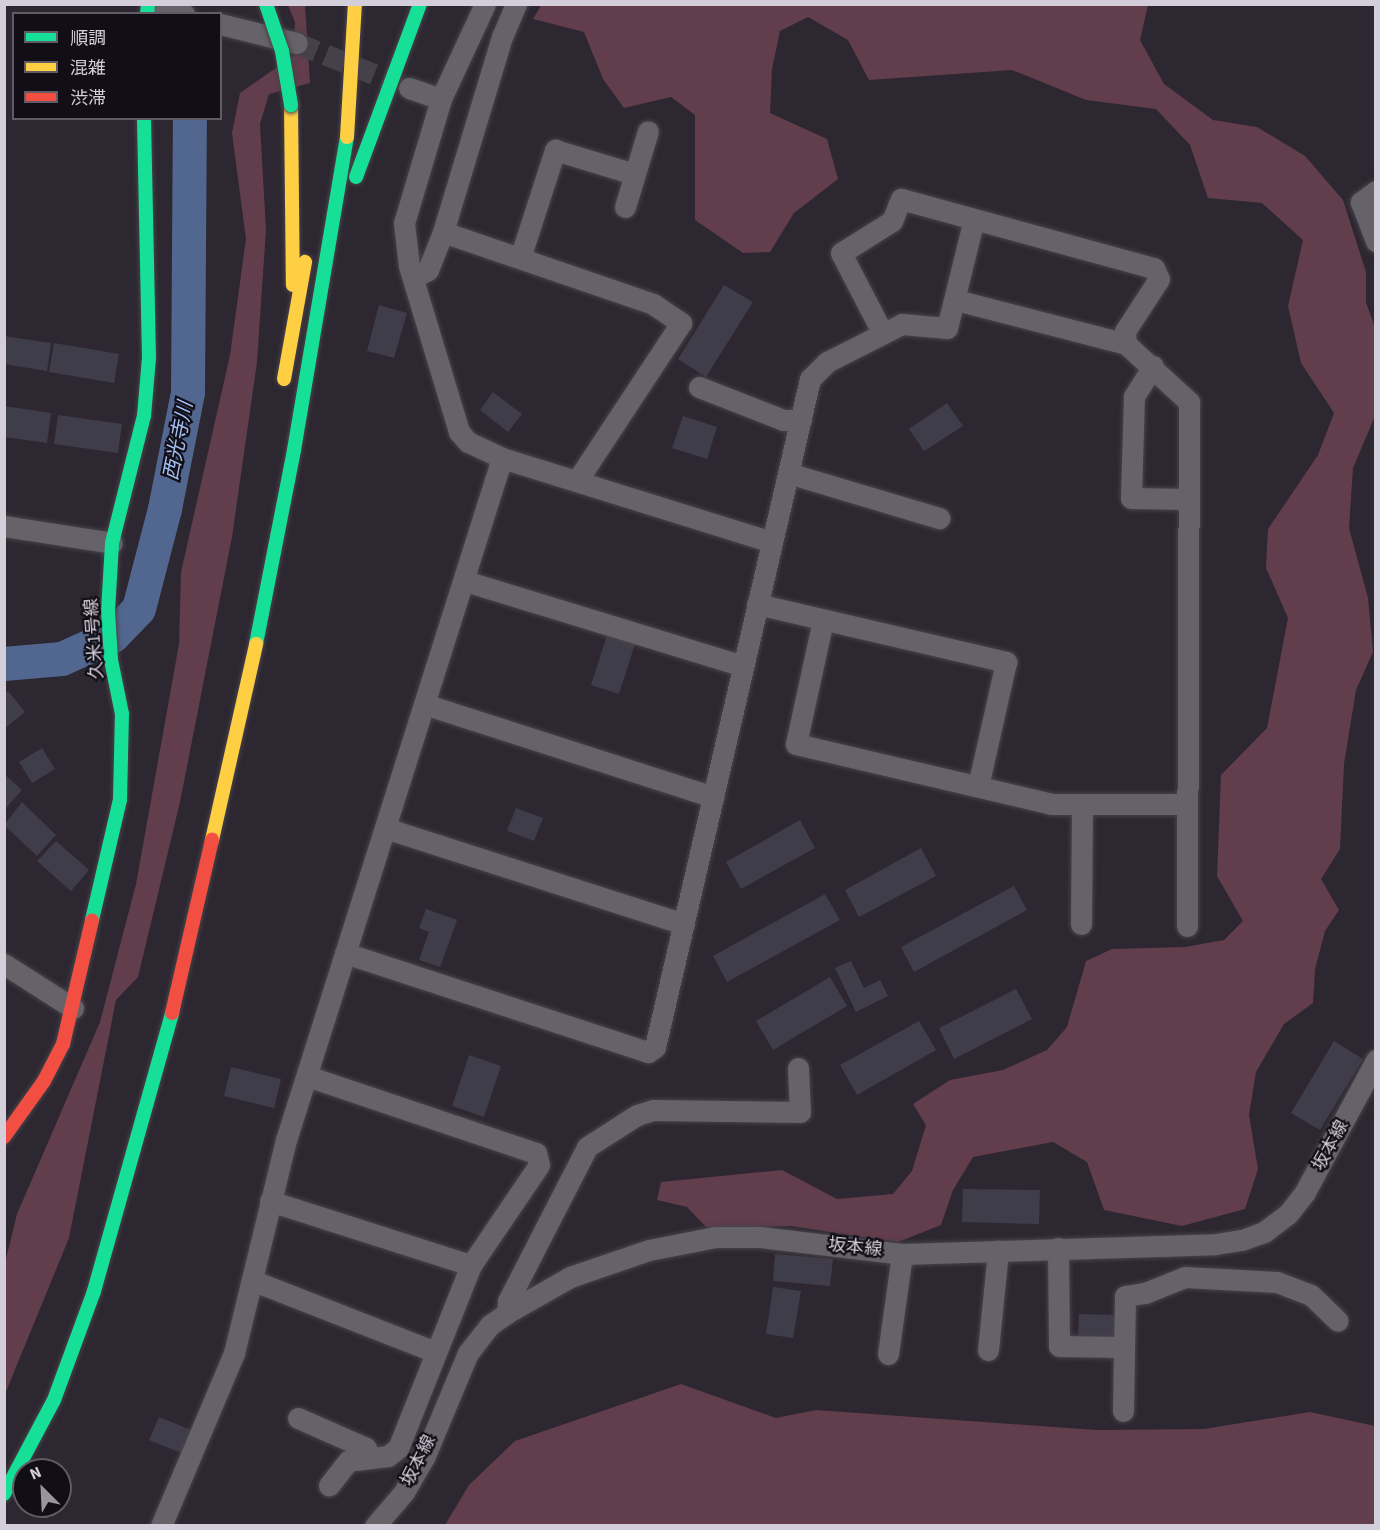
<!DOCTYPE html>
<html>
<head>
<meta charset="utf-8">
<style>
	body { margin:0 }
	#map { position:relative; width:1380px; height:1530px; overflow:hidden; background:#2c2730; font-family:"Source Sans 3","Noto Sans JP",sans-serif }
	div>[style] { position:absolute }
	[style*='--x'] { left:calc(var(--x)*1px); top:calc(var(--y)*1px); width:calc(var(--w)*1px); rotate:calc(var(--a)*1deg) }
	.green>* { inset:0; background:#623d4c }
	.river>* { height:34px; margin:-17px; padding:0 17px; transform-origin:17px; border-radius:17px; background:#51678f }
	.building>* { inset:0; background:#403d4a }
	.street-tunnel>* { height:21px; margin-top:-10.5px; transform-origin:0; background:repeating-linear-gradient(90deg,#45404a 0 21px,transparent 0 31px) }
	.roads { filter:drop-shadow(0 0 2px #47424a) drop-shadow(0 0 2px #47424a) }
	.street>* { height:21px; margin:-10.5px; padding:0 10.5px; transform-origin:10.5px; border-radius:10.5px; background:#666269 }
	.fast>* { height:14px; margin:-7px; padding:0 7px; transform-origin:7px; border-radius:7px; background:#16e098 }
	.slow>* { height:14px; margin:-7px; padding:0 7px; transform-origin:7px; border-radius:7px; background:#ffcf43 }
	.jam>* { height:14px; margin:-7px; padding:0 7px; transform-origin:7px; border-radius:7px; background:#f24e42 }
	.bridges { filter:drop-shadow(0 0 2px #47424a) drop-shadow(0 0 2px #47424a) }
	.fast-bridge>* { height:14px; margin:-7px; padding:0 7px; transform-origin:7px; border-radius:7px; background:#16e098 }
	span { translate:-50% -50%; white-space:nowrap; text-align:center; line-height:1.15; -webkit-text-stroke:4.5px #120e16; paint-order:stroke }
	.street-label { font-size:18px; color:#d4ceda }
	.water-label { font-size:20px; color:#a1c0f4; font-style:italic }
	.frame { position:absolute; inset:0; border:6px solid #d4ceda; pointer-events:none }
	.legend { position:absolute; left:12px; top:12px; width:210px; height:108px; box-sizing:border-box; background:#120e16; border:2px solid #605b64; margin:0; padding:8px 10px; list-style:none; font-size:18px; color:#d4ceda }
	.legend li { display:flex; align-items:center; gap:12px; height:30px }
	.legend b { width:30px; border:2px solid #605b64 }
	.north { position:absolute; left:12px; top:1458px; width:60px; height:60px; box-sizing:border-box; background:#120e16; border:2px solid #605b64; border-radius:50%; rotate:336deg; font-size:16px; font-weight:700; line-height:24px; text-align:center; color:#d4ceda }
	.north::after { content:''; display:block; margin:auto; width:21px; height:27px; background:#99949e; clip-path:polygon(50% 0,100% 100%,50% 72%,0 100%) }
</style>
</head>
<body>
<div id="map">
	<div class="green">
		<i style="clip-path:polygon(542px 4px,1148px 5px,1140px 40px,1164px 84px,1213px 120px,1257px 127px,1305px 156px,1343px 200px,1366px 272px,1366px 302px,1375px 328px,1375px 416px,1353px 468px,1349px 528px,1368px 598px,1373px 652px,1356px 690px,1344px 764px,1340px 849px,1321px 879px,1339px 910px,1325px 931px,1315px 969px,1313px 1003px,1284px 1024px,1256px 1072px,1249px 1115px,1258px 1169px,1245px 1209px,1182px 1226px,1104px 1210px,1087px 1162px,1053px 1142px,973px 1157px,953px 1190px,941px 1225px,898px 1242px,790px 1226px,707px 1228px,687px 1207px,657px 1200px,661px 1182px,782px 1170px,837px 1199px,893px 1194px,912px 1171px,926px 1125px,913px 1104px,950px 1080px,1003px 1070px,1047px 1050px,1067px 1027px,1086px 961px,1112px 949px,1185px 947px,1224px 940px,1243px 921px,1217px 876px,1221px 775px,1267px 728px,1288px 618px,1266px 568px,1268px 529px,1318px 455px,1334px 413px,1301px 363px,1288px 306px,1303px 240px,1262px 203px,1208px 198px,1190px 145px,1156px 109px,1086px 100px,1012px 70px,869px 80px,848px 40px,808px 17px,780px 31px,772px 69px,770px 113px,827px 139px,838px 179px,794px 213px,770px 252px,743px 253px,695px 220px,695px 115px,671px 97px,624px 108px,603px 79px,584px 32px,533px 19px)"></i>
		<i style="clip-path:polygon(288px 5px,305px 5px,310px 83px,269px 94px,260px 124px,266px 230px,257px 362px,232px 537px,180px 802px,138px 977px,116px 1000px,69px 1238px,5px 1394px,5px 1263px,17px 1214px,100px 1022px,136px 884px,179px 644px,181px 572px,230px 355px,246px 239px,232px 133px,240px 93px,293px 56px,295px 22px)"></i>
		<i style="clip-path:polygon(681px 1384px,776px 1418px,816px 1410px,1096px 1430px,1204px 1429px,1310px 1412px,1375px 1426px,1375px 1525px,445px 1525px,469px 1485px,515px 1441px)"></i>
	</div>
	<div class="river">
		<i style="--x:4;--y:664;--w:58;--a:-4.9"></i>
		<i style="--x:62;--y:659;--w:56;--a:-24.3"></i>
		<i style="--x:113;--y:636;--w:37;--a:-46"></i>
		<i style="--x:139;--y:609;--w:103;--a:-75.4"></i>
		<i style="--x:165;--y:509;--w:118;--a:-78.8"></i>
		<i style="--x:188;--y:393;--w:275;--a:-89.6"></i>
	</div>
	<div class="building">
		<i style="clip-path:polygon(724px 285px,753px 302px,706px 377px,678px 359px)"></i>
		<i style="clip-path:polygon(379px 305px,407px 313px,394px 358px,367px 351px)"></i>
		<i style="clip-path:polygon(4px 336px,51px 343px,47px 371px,4px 364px)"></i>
		<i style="clip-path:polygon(54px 343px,119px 354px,114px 383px,49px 372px)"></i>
		<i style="clip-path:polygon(493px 392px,522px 414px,508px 432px,480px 410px)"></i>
		<i style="clip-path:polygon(947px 403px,963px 426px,924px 451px,909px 429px)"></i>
		<i style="clip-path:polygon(4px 406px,51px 413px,47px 443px,4px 437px)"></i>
		<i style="clip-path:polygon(58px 415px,122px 424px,118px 453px,54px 444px)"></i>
		<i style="clip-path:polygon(683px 416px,717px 427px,707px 459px,672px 448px)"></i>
		<i style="clip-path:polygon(607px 635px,635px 644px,619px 694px,591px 685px)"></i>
		<i style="clip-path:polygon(8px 691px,25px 712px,4px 729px,4px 694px)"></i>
		<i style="clip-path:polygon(42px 748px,55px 769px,32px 783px,19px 762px)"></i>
		<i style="clip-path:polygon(4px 774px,22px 790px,4px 810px)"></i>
		<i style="clip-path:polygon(22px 802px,56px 835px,37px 856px,4px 825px)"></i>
		<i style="clip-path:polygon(516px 808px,543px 818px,534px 841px,507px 831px)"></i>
		<i style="clip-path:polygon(800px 820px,815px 848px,741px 889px,726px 862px)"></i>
		<i style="clip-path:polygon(56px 841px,89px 870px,71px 891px,37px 861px)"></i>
		<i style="clip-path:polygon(921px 848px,936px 876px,859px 917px,845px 890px)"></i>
		<i style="clip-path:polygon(1014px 886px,1027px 910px,914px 972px,901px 947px)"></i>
		<i style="clip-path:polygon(825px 894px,840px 920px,727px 982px,713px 956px)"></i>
		<i style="clip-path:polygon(426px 909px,457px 920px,440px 967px,419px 960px,429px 932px,419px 928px)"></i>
		<i style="clip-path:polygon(851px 961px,864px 988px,880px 980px,888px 996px,856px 1012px,835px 968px)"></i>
		<i style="clip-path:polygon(830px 977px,847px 1006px,773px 1050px,756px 1021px)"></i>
		<i style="clip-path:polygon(1016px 989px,1032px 1019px,954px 1059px,939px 1028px)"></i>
		<i style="clip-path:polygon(919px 1021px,936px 1050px,857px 1095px,840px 1065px)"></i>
		<i style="clip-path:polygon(1334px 1041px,1363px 1059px,1320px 1130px,1291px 1113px)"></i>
		<i style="clip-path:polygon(469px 1055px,501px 1066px,484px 1117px,452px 1106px)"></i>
		<i style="clip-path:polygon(231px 1067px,281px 1079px,274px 1108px,224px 1096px)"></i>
		<i style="clip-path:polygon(963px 1189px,1040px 1190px,1039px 1224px,962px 1222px)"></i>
		<i style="clip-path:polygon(775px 1254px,833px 1259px,830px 1286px,773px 1281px)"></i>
		<i style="clip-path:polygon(773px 1287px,801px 1291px,793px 1338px,766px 1334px)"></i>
		<i style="clip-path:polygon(1079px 1314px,1116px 1315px,1115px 1339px,1078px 1339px)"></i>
		<i style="clip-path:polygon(159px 1417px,196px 1432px,186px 1455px,149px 1440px)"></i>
	</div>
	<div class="street-tunnel">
		<i style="--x:297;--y:43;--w:110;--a:21.9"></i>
	</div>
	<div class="roads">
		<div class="street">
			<i style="--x:153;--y:4;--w:33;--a:18"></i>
			<i style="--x:485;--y:4;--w:105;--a:114.9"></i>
			<i style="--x:441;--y:99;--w:129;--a:106.6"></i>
			<i style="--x:404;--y:223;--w:43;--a:83.4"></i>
			<i style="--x:409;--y:266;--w:173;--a:73.2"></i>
			<i style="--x:459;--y:432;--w:13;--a:48"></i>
			<i style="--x:468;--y:442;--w:38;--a:25"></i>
			<i style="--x:502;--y:458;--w:280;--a:17.3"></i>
			<i style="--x:220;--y:24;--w:79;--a:13.9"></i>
			<i style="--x:409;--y:88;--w:34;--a:19"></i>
			<i style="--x:1376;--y:191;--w:19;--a:144"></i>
			<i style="--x:1361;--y:202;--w:42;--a:69"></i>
			<i style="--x:625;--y:207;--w:79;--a:-73.2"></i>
			<i style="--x:443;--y:232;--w:222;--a:18.9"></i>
			<i style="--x:653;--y:304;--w:34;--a:34"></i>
			<i style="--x:681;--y:323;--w:187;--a:123.4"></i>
			<i style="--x:520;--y:258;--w:114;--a:-72"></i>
			<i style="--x:555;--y:150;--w:83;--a:16.9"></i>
			<i style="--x:413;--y:278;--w:17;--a:-28"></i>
			<i style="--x:428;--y:270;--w:41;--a:-68.5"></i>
			<i style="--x:443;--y:232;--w:204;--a:-73.2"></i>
			<i style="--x:502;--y:37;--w:36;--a:-67"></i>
			<i style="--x:956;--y:300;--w:176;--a:14.5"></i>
			<i style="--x:1126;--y:344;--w:86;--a:42.6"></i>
			<i style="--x:1189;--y:402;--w:524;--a:90.22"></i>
			<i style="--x:882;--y:332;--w:89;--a:-117.4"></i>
			<i style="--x:841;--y:253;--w:60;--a:-32.1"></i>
			<i style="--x:892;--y:221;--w:24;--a:-68"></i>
			<i style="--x:901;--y:199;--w:262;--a:15.3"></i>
			<i style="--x:1154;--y:268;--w:12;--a:66"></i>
			<i style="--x:1159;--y:279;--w:62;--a:123.2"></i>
			<i style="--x:1125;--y:331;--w:13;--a:86"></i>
			<i style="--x:1153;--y:366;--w:36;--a:122"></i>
			<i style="--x:1134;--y:396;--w:102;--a:91.7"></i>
			<i style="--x:1131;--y:498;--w:58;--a:1"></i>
			<i style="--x:699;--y:387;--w:90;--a:21.4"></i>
			<i style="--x:783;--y:420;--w:18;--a:0"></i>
			<i style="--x:788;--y:473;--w:158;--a:16.6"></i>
			<i style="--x:4;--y:526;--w:109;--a:8.9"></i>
			<i style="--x:465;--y:581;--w:291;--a:17"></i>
			<i style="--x:757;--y:604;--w:256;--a:13.1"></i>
			<i style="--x:1006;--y:662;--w:127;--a:102.7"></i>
			<i style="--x:823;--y:620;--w:127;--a:102.3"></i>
			<i style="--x:796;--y:744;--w:262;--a:13.2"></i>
			<i style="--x:1051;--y:804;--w:135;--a:0"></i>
			<i style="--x:424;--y:704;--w:304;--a:17.8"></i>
			<i style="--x:385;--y:828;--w:314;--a:17.8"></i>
			<i style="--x:1081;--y:924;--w:120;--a:-89.5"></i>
			<i style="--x:345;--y:953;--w:319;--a:18.1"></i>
			<i style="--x:648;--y:1052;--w:9;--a:-36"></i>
			<i style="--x:655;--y:1047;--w:686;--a:-76.94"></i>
			<i style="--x:810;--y:379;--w:24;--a:-45"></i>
			<i style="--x:827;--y:362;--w:84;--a:-26.9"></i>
			<i style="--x:902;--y:324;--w:45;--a:5.1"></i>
			<i style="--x:947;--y:328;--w:112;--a:-76.1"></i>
			<i style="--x:4;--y:964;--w:82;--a:32.5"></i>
			<i style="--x:307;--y:1076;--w:242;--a:18.6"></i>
			<i style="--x:536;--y:1153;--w:12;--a:76"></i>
			<i style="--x:539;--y:1165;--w:121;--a:124.2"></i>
			<i style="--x:471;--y:1265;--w:197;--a:111.7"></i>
			<i style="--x:398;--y:1448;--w:13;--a:141"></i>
			<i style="--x:388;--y:1456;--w:40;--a:172.9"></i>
			<i style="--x:348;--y:1461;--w:31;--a:128"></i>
			<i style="--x:270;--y:1201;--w:211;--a:17.7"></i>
			<i style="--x:1058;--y:1248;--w:98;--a:89.4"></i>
			<i style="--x:1059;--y:1346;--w:63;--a:0.9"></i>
			<i style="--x:254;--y:1281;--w:192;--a:21.4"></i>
			<i style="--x:507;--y:1313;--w:12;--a:-85"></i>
			<i style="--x:508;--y:1301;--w:173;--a:-62.8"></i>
			<i style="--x:587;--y:1147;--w:59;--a:-32.6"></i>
			<i style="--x:637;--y:1115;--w:17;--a:-17"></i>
			<i style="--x:653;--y:1110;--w:147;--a:0.8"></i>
			<i style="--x:800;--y:1112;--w:44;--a:-92.6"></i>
			<i style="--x:988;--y:1350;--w:100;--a:-84.2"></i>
			<i style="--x:888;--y:1354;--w:101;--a:-82"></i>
			<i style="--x:1123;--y:1411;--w:115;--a:-89"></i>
			<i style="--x:1125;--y:1296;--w:20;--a:-9"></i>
			<i style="--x:1145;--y:1293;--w:43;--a:-21.8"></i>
			<i style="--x:1185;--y:1277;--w:92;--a:3.1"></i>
			<i style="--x:1277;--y:1282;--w:36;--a:21"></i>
			<i style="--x:1311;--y:1295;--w:37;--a:44"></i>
			<i style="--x:298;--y:1418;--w:74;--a:23.8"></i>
			<i style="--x:366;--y:1448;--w:10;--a:73"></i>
			<i style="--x:161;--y:1526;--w:188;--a:-67.1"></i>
			<i style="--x:234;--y:1353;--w:219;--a:-76.3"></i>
			<i style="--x:286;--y:1140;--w:715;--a:-72.43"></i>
			<i style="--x:375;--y:1526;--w:45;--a:-49.5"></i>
			<i style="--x:404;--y:1492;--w:39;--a:-60"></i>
			<i style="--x:424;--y:1458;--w:114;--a:-67.3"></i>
			<i style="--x:468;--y:1353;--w:36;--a:-52"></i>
			<i style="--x:490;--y:1325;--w:21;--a:-35"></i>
			<i style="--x:507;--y:1313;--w:73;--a:-29.7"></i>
			<i style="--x:570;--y:1277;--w:83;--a:-18.9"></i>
			<i style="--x:649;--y:1250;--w:67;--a:-11.1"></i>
			<i style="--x:715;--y:1237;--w:45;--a:0"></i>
			<i style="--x:760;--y:1237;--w:143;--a:6.8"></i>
			<i style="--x:902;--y:1254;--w:314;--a:-1.8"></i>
			<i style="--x:1216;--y:1244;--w:26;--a:-9"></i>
			<i style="--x:1242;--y:1240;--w:23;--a:-20"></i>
			<i style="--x:1264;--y:1232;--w:30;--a:-37"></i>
			<i style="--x:1288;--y:1214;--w:28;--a:-52"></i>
			<i style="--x:1305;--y:1192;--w:150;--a:-61.7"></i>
		</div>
		<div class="fast">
			<i style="--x:147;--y:14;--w:10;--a:-84"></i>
			<i style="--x:356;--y:177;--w:184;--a:-69.7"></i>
			<i style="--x:256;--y:644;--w:198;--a:-78.9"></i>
			<i style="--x:294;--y:450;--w:317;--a:-80.4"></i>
			<i style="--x:92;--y:920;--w:123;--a:-76.9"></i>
			<i style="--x:120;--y:800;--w:86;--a:-88.7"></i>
			<i style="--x:122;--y:714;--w:55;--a:-101.5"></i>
			<i style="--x:111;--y:660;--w:49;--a:-93.5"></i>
			<i style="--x:108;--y:611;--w:68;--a:-86.6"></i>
			<i style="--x:112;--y:543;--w:131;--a:-75.9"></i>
			<i style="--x:144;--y:416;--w:58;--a:-85.1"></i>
			<i style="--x:149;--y:358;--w:240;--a:-91.2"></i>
			<i style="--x:4;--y:1494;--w:106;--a:-62"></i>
			<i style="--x:54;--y:1400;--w:116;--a:-69.8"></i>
			<i style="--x:94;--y:1291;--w:289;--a:-74.3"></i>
		</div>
		<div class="slow">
			<i style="--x:291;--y:105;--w:180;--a:89.4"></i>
			<i style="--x:347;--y:137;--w:133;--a:-86.6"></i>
			<i style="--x:284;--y:379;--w:119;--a:-79.8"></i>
			<i style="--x:212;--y:840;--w:201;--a:-77.3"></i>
		</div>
		<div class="jam">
			<i style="--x:172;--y:1013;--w:178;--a:-77"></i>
			<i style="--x:4;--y:1137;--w:69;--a:-54.5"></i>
			<i style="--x:44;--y:1081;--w:42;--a:-62.8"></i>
			<i style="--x:63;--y:1044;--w:127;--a:-76.8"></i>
		</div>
	</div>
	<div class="bridges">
		<div class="fast-bridge">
			<i style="--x:266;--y:4;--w:50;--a:71.2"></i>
			<i style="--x:282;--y:51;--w:55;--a:80.5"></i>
		</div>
	</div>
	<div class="street-label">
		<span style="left:95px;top:639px;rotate:-94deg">久米1号線</span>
		<span style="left:1331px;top:1146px;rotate:-61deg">坂本線</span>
		<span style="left:855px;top:1248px;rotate:6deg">坂本線</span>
		<span style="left:419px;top:1461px;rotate:-63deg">坂本線</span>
	</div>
	<div class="water-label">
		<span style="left:179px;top:441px;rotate:-79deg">西光寺川</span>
	</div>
	<div class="frame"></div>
	<ul class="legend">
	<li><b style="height:8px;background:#16e098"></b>順調</li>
	<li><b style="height:8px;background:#ffcf43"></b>混雑</li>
	<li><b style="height:8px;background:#f24e42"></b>渋滞</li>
	</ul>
	<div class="north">N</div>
</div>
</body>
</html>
